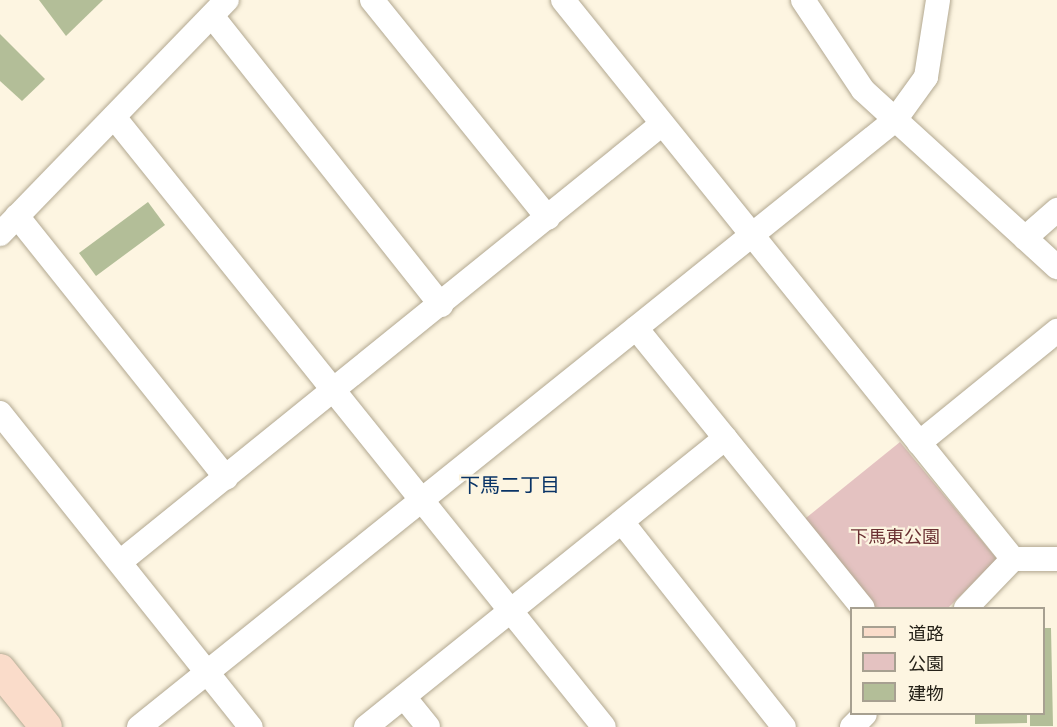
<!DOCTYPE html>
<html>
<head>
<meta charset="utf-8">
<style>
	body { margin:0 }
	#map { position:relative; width:1057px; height:727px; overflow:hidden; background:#fdf5e1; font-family:"Public Sans","Noto Sans JP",sans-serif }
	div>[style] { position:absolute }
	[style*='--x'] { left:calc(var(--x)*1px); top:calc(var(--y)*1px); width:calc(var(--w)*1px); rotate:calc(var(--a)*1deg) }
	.green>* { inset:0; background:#e4c2c1 }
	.building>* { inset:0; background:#b3be98 }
	.roads { filter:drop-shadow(0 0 2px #b2a891) drop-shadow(0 0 2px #b2a891) }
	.minor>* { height:24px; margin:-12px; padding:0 12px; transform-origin:12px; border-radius:12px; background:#fff }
	.major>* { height:32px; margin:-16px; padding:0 16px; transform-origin:16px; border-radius:16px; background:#fadcca }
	span { translate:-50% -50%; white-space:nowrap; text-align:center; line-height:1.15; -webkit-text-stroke:4.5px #fdf5e1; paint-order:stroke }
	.park-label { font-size:18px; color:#6b3133 }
	.neighbourhood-label { font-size:20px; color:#093366 }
	.legend { position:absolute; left:850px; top:607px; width:195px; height:108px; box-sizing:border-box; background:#fdf5e1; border:2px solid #a7a091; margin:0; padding:8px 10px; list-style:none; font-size:18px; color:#252118 }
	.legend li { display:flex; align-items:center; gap:12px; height:30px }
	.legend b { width:30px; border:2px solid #a7a091 }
</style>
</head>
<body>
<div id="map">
	<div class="green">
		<i style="clip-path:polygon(900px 442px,997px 559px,948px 608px,870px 608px,801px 522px)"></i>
	</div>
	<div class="building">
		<i style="clip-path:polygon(39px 0,103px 0,66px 36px)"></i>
		<i style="clip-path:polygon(0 34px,45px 79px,22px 101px,0 81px)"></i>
		<i style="clip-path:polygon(148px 202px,165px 225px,96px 276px,79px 253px)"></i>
		<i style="clip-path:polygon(1044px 628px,1051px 628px,1053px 726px,1030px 726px,1030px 714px,1044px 714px)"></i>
		<i style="clip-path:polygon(975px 714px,1027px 714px,1027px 723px,975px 724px)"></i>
	</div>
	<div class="roads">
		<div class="minor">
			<i style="--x:372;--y:0;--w:280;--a:51.1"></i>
			<i style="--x:563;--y:0;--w:718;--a:51.17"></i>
			<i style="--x:803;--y:0;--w:108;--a:56.3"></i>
			<i style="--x:863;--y:90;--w:263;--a:42.4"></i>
			<i style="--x:212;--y:16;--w:369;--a:51.6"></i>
			<i style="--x:114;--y:117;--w:782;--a:51.23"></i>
			<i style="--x:17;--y:216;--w:335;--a:51.4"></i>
			<i style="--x:0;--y:234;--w:326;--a:-45.9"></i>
			<i style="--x:1025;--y:238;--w:43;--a:-41.2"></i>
			<i style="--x:636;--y:328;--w:360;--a:51"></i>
			<i style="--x:0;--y:413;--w:402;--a:51.4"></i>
			<i style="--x:919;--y:443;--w:178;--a:-39.1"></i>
			<i style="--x:622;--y:522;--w:261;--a:51.7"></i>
			<i style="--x:120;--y:562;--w:697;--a:-38.94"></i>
			<i style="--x:966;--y:608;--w:68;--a:-46.2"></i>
			<i style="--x:1013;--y:559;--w:44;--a:0"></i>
			<i style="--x:404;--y:697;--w:38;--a:51"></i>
			<i style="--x:139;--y:727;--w:970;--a:-38.76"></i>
			<i style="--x:895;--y:120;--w:53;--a:-54.2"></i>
			<i style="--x:926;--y:77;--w:78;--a:-81.1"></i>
			<i style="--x:366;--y:727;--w:461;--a:-38.8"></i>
			<i style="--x:852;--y:727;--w:18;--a:-45"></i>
		</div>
		<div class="major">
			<i style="--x:0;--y:670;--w:73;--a:51.1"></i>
		</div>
	</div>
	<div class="park-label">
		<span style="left:895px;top:537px">下馬東公園</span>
	</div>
	<div class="neighbourhood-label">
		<span style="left:510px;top:485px">下馬二丁目</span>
	</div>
	<ul class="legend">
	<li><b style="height:8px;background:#fadcca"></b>道路</li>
	<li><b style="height:16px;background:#e4c2c1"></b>公園</li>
	<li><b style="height:16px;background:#b3be98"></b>建物</li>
	</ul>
</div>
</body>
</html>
